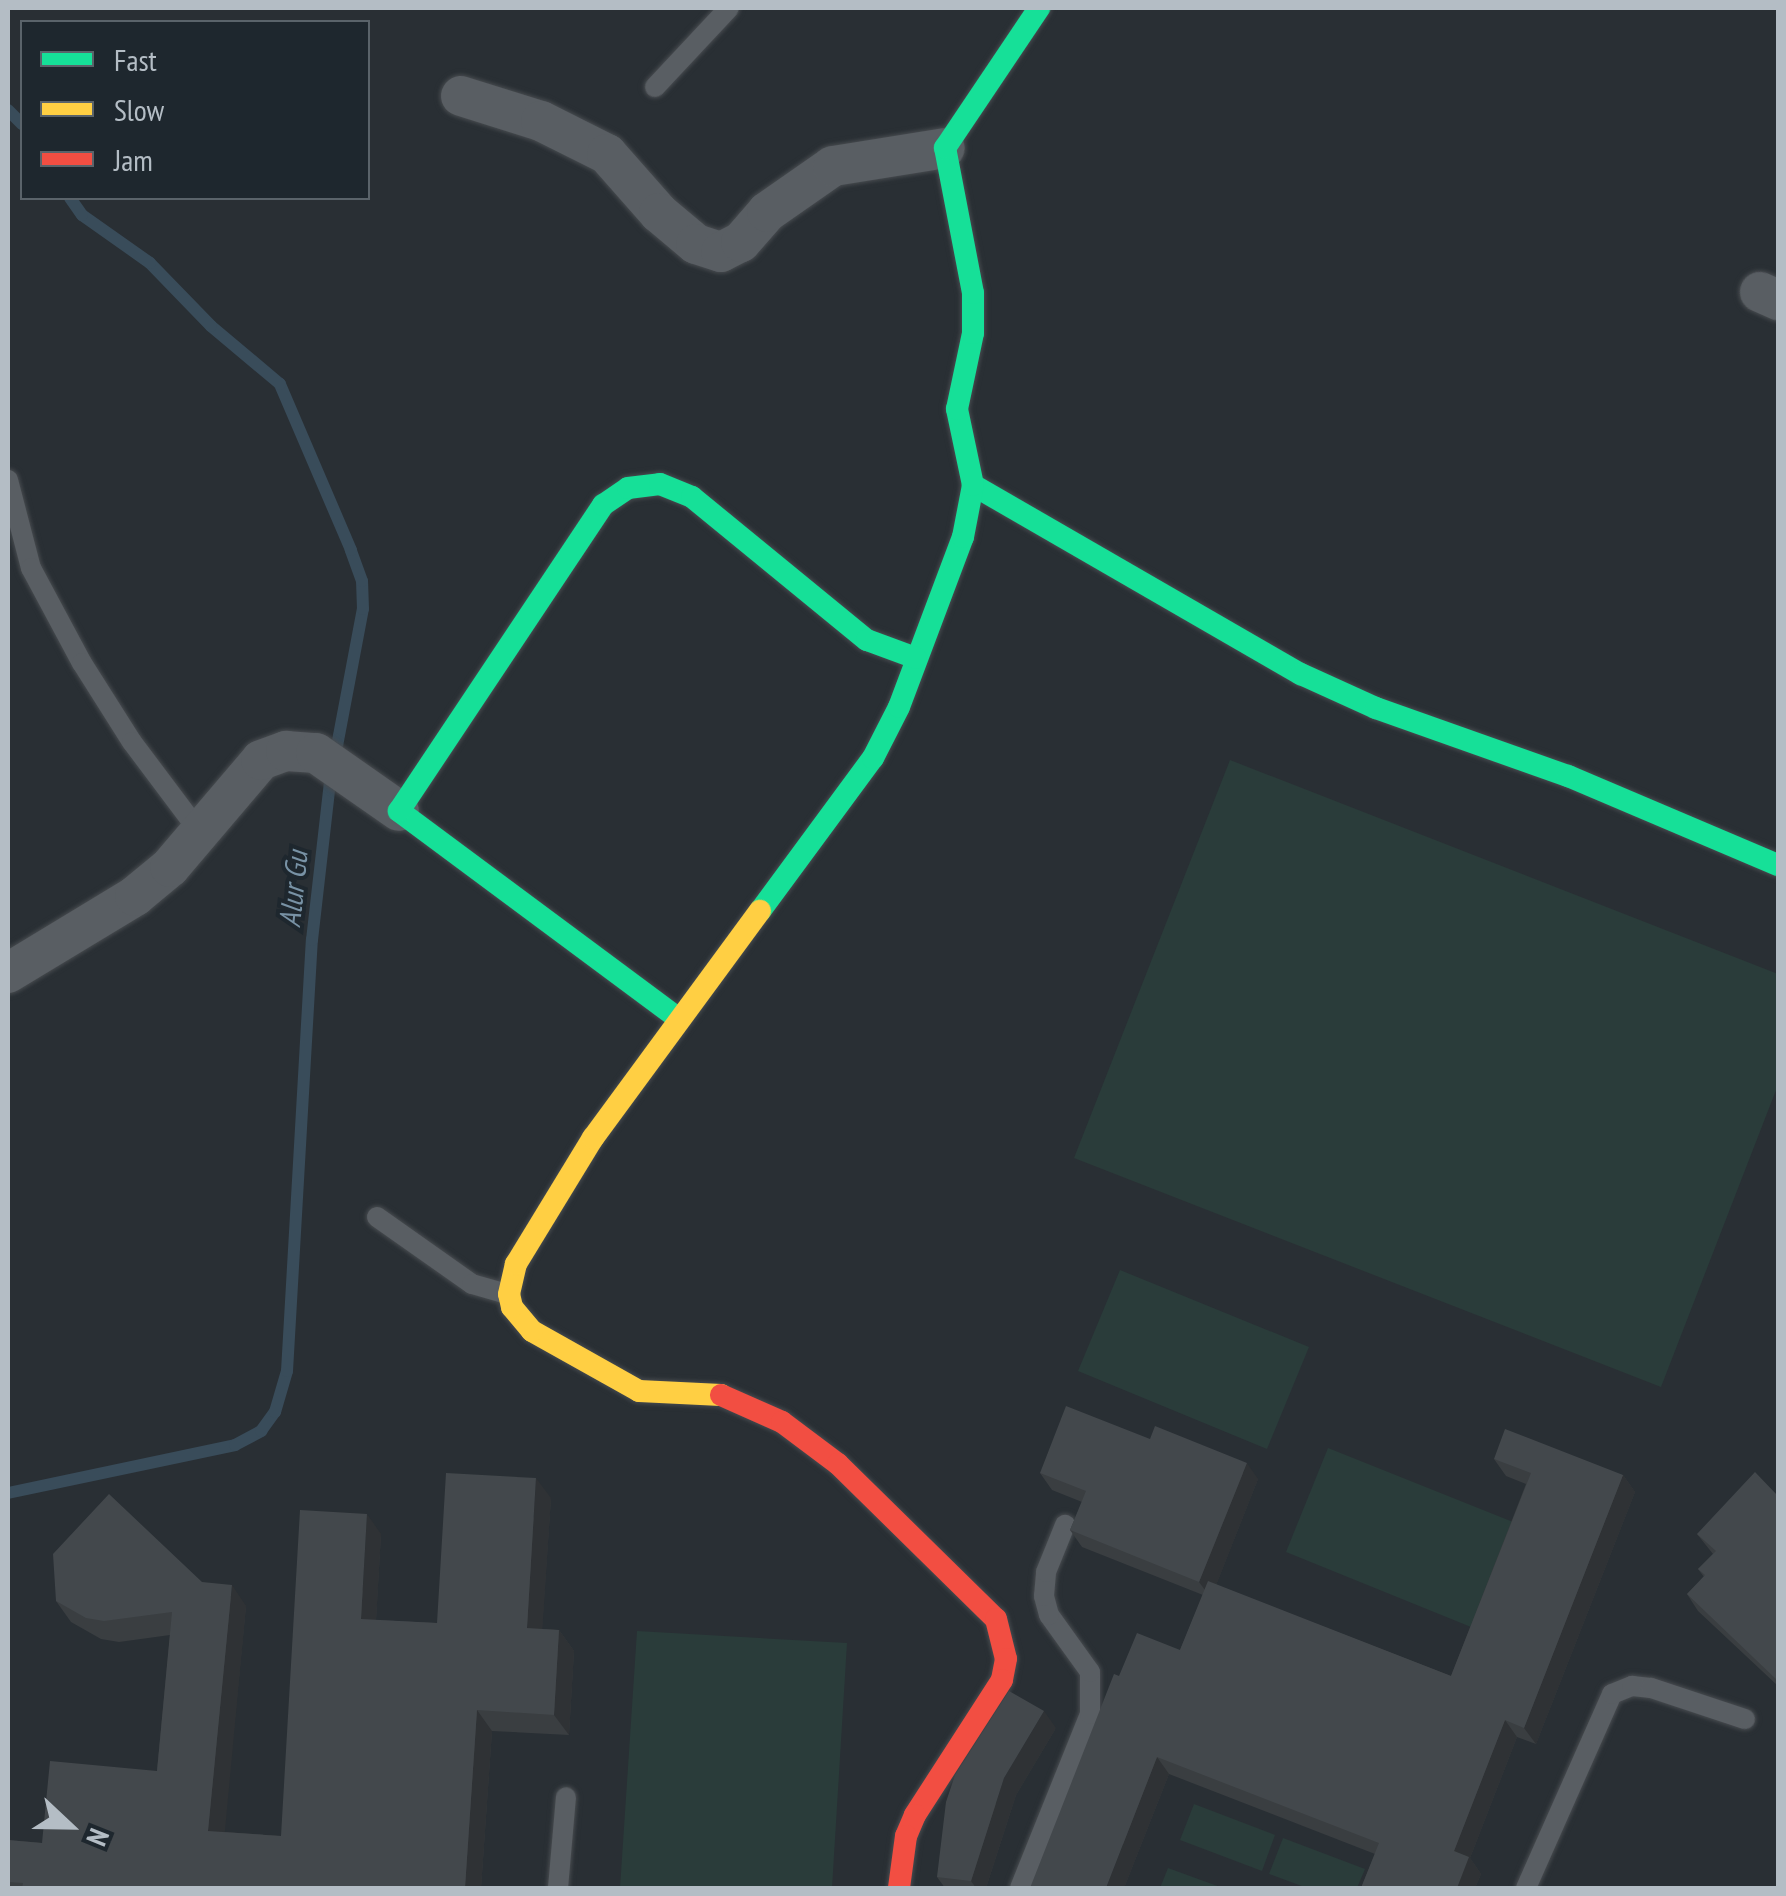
<!DOCTYPE html>
<html>
<head>
<meta charset="utf-8">
<style>
	body { margin:0 }
	#map { position:relative; width:1786px; height:1896px; overflow:hidden; background:#292f34; font-family:"PT Sans Narrow",sans-serif }
	div>[style] { position:absolute }
	[style*='--x'] { left:calc(var(--x)*1px); top:calc(var(--y)*1px); width:calc(var(--w)*1px); rotate:calc(var(--a)*1deg) }
	.green>* { inset:0; background:#2a3c3a }
	.stream>* { height:12px; margin:-6px; padding:0 6px; transform-origin:6px; border-radius:6px; background:#394c5a }
	.roads { filter:drop-shadow(0 0 2px #474b4f) drop-shadow(0 0 2px #474b4f) }
	.lane>* { height:20px; margin:-10px; padding:0 10px; transform-origin:10px; border-radius:10px; background:#595e63 }
	.street>* { height:40px; margin:-20px; padding:0 20px; transform-origin:20px; border-radius:20px; background:#595e63 }
	.fast>* { height:22px; margin:-11px; padding:0 11px; transform-origin:11px; border-radius:11px; background:#16e098 }
	.slow>* { height:22px; margin:-11px; padding:0 11px; transform-origin:11px; border-radius:11px; background:#ffcf43 }
	.jam>* { height:22px; margin:-11px; padding:0 11px; transform-origin:11px; border-radius:11px; background:#f24e42 }
	.wall>* { inset:0; background:#3a3e41 }
	.shaded-wall>* { inset:0; background:#2f3235 }
	.building>* { inset:0; background:#43484c }
	span { translate:-50% -50%; white-space:nowrap; text-align:center; line-height:1.15; -webkit-text-stroke:8px #1e272e; paint-order:stroke }
	.water-label { font-size:30px; color:#7892a5; font-style:italic }
	.frame { position:absolute; inset:0; border:10px solid #b4bdc5; pointer-events:none }
	.legend { position:absolute; left:20px; top:20px; width:350px; height:180px; box-sizing:border-box; background:#1e272e; border:2px solid #5a636a; margin:0; padding:12px 18px; list-style:none; font-size:30px; color:#b4bdc5 }
	.legend li { display:flex; align-items:center; gap:20px; height:50px }
	.legend b { width:50px; border:2px solid #5a636a }
	.north { position:absolute; left:20px; top:1776px; width:100px; height:100px; -webkit-text-stroke:8px #1e272e; paint-order:stroke; rotate:112deg; font-size:28px; font-weight:700; line-height:40px; text-align:center; color:#b4bdc5 }
	.north::after { content:''; display:block; margin:auto; width:35px; height:45px; background:#b4bdc5; clip-path:polygon(50% 0,100% 100%,50% 72%,0 100%) }
</style>
</head>
<body>
<div id="map">
	<div class="green">
		<i style="clip-path:polygon(1230px 760px,1778px 974px,1778px 1085px,1661px 1387px,1074px 1158px)"></i>
		<i style="clip-path:polygon(1120px 1270px,1309px 1347px,1267px 1449px,1078px 1371px)"></i>
		<i style="clip-path:polygon(1328px 1448px,1513px 1522px,1471px 1627px,1286px 1552px)"></i>
		<i style="clip-path:polygon(637px 1631px,847px 1643px,832px 1888px,620px 1888px)"></i>
		<i style="clip-path:polygon(1194px 1804px,1275px 1835px,1262px 1871px,1180px 1840px)"></i>
		<i style="clip-path:polygon(1283px 1838px,1365px 1869px,1357px 1888px,1307px 1888px,1269px 1874px)"></i>
		<i style="clip-path:polygon(1168px 1868px,1223px 1888px,1160px 1888px)"></i>
	</div>
	<div class="stream">
		<i style="--x:8;--y:110;--w:20;--a:45"></i>
		<i style="--x:8;--y:1493;--w:232;--a:-11.9"></i>
		<i style="--x:235;--y:1445;--w:30;--a:-28"></i>
		<i style="--x:261;--y:1431;--w:24;--a:-54"></i>
		<i style="--x:275;--y:1412;--w:43;--a:-73.7"></i>
		<i style="--x:287;--y:1371;--w:432;--a:-86.7"></i>
		<i style="--x:312;--y:940;--w:158;--a:-83.5"></i>
		<i style="--x:330;--y:783;--w:177;--a:-79.3"></i>
		<i style="--x:363;--y:609;--w:28;--a:-92"></i>
		<i style="--x:362;--y:581;--w:33;--a:-110"></i>
		<i style="--x:351;--y:550;--w:181;--a:-113.2"></i>
		<i style="--x:280;--y:384;--w:90;--a:-140"></i>
		<i style="--x:211;--y:326;--w:88;--a:-134.1"></i>
		<i style="--x:150;--y:263;--w:83;--a:-144.8"></i>
		<i style="--x:82;--y:215;--w:21;--a:-125"></i>
	</div>
	<div class="roads">
		<div class="lane">
			<i style="--x:655;--y:87;--w:108;--a:-46.9"></i>
			<i style="--x:8;--y:480;--w:91;--a:75.4"></i>
			<i style="--x:31;--y:568;--w:108;--a:61.8"></i>
			<i style="--x:82;--y:663;--w:93;--a:57.7"></i>
			<i style="--x:132;--y:742;--w:110;--a:53.1"></i>
			<i style="--x:377;--y:1217;--w:116;--a:35.2"></i>
			<i style="--x:472;--y:1284;--w:36;--a:16"></i>
			<i style="--x:558;--y:1888;--w:91;--a:-85"></i>
			<i style="--x:1020;--y:1888;--w:188;--a:-68.1"></i>
			<i style="--x:1090;--y:1714;--w:42;--a:-90"></i>
			<i style="--x:1090;--y:1672;--w:70;--a:-125.7"></i>
			<i style="--x:1049;--y:1615;--w:20;--a:-105"></i>
			<i style="--x:1044;--y:1596;--w:24;--a:-85"></i>
			<i style="--x:1046;--y:1572;--w:51;--a:-68"></i>
			<i style="--x:1526;--y:1888;--w:212;--a:-66.1"></i>
			<i style="--x:1612;--y:1694;--w:22;--a:-22"></i>
			<i style="--x:1632;--y:1686;--w:19;--a:6"></i>
			<i style="--x:1651;--y:1688;--w:99;--a:18.3"></i>
		</div>
		<div class="street">
			<i style="--x:461;--y:96;--w:84;--a:17.4"></i>
			<i style="--x:541;--y:121;--w:74;--a:26.6"></i>
			<i style="--x:607;--y:154;--w:79;--a:48.6"></i>
			<i style="--x:659;--y:213;--w:48;--a:40"></i>
			<i style="--x:696;--y:244;--w:26;--a:18"></i>
			<i style="--x:721;--y:252;--w:22;--a:-27"></i>
			<i style="--x:741;--y:242;--w:40;--a:-49"></i>
			<i style="--x:767;--y:212;--w:80;--a:-34.9"></i>
			<i style="--x:833;--y:166;--w:113;--a:-9.1"></i>
			<i style="--x:1760;--y:292;--w:20;--a:24"></i>
			<i style="--x:8;--y:973;--w:149;--a:-31.2"></i>
			<i style="--x:135;--y:896;--w:45;--a:-39.6"></i>
			<i style="--x:170;--y:867;--w:140;--a:-49.6"></i>
			<i style="--x:261;--y:760;--w:27;--a:-20"></i>
			<i style="--x:286;--y:751;--w:30;--a:4"></i>
			<i style="--x:316;--y:753;--w:101;--a:34.9"></i>
		</div>
		<div class="fast">
			<i style="--x:973;--y:485;--w:379;--a:30"></i>
			<i style="--x:1301;--y:674;--w:82;--a:24.4"></i>
			<i style="--x:1376;--y:708;--w:204;--a:19.5"></i>
			<i style="--x:1568;--y:776;--w:228;--a:23"></i>
			<i style="--x:760;--y:911;--w:190;--a:-53.6"></i>
			<i style="--x:873;--y:758;--w:57;--a:-63"></i>
			<i style="--x:899;--y:707;--w:182;--a:-69.4"></i>
			<i style="--x:963;--y:537;--w:53;--a:-79.1"></i>
			<i style="--x:973;--y:485;--w:78;--a:-101.9"></i>
			<i style="--x:957;--y:409;--w:78;--a:-78.1"></i>
			<i style="--x:973;--y:333;--w:40;--a:-90"></i>
			<i style="--x:973;--y:293;--w:148;--a:-100.9"></i>
			<i style="--x:945;--y:148;--w:169;--a:-56.1"></i>
			<i style="--x:679;--y:1019;--w:349;--a:-143.4"></i>
			<i style="--x:399;--y:811;--w:368;--a:-56.3"></i>
			<i style="--x:603;--y:505;--w:30;--a:-34"></i>
			<i style="--x:628;--y:488;--w:32;--a:-7"></i>
			<i style="--x:660;--y:484;--w:35;--a:22"></i>
			<i style="--x:692;--y:497;--w:226;--a:39.3"></i>
			<i style="--x:867;--y:640;--w:52;--a:20.2"></i>
		</div>
		<div class="slow">
			<i style="--x:721;--y:1395;--w:82;--a:-177.2"></i>
			<i style="--x:639;--y:1391;--w:123;--a:-150.7"></i>
			<i style="--x:532;--y:1331;--w:31;--a:-130"></i>
			<i style="--x:512;--y:1307;--w:13;--a:-103"></i>
			<i style="--x:509;--y:1294;--w:31;--a:-77"></i>
			<i style="--x:516;--y:1264;--w:148;--a:-58.6"></i>
			<i style="--x:593;--y:1138;--w:282;--a:-53.7"></i>
		</div>
		<div class="jam">
			<i style="--x:721;--y:1395;--w:67;--a:23.9"></i>
			<i style="--x:782;--y:1422;--w:70;--a:36.9"></i>
			<i style="--x:838;--y:1464;--w:221;--a:44.5"></i>
			<i style="--x:996;--y:1619;--w:41;--a:76"></i>
			<i style="--x:1006;--y:1659;--w:21;--a:101"></i>
			<i style="--x:1002;--y:1680;--w:161;--a:122.8"></i>
			<i style="--x:915;--y:1815;--w:23;--a:113"></i>
			<i style="--x:906;--y:1836;--w:52;--a:97.7"></i>
		</div>
	</div>
	<div class="wall">
		<i style="clip-path:polygon(1150px 1439px,1258px 1479px,1216px 1585px,1451px 1676px,1526px 1484px,1506px 1476px,1494px 1459px,1623px 1475px,1635px 1492px,1536px 1744px,1517px 1737px,1470px 1858px,1481px 1874px,1475px 1888px,1361px 1888px,1375px 1854px,1169px 1774px,1124px 1888px,1119px 1676px,1180px 1650px,1203px 1595px,1082px 1547px,1070px 1530px,1082px 1502px,1052px 1490px,1040px 1473px)"></i>
		<i style="clip-path:polygon(1778px 1496px,1778px 1686px,1698px 1611px,1687px 1594px,1704px 1577px,1698px 1569px,1713px 1554px,1697px 1534px)"></i>
		<i style="clip-path:polygon(551px 1498px,542px 1629px,559px 1630px,574px 1651px,569px 1735px,492px 1731px,481px 1888px,8px 1888px,8px 1840px,42px 1843px,157px 1771px,170px 1635px,119px 1642px,101px 1639px,71px 1622px,56px 1601px,202px 1582px,246px 1606px,224px 1832px,281px 1836px,381px 1534px,376px 1620px,437px 1623px)"></i>
		<i style="clip-path:polygon(1056px 1728px,1016px 1795px,986px 1888px,945px 1888px,937px 1877px)"></i>
	</div>
	<div class="shaded-wall">
		<i style="clip-path:polygon(1247px 1463px,1258px 1479px,1211px 1598px,1199px 1582px)"></i>
		<i style="clip-path:polygon(1623px 1475px,1635px 1492px,1536px 1744px,1524px 1728px)"></i>
		<i style="clip-path:polygon(536px 1478px,551px 1498px,541px 1649px,527px 1628px)"></i>
		<i style="clip-path:polygon(367px 1514px,381px 1534px,375px 1639px,361px 1619px)"></i>
		<i style="clip-path:polygon(232px 1585px,246px 1606px,223px 1852px,208px 1831px)"></i>
		<i style="clip-path:polygon(559px 1630px,574px 1651px,569px 1735px,554px 1715px)"></i>
		<i style="clip-path:polygon(477px 1710px,492px 1731px,481px 1888px,465px 1888px)"></i>
		<i style="clip-path:polygon(1044px 1711px,1056px 1728px,1016px 1795px,986px 1888px,976px 1888px,971px 1881px,1004px 1778px)"></i>
		<i style="clip-path:polygon(1505px 1720px,1517px 1737px,1470px 1858px,1481px 1874px,1475px 1888px,1457px 1888px,1454px 1851px)"></i>
		<i style="clip-path:polygon(1157px 1757px,1169px 1774px,1124px 1888px,1106px 1888px)"></i>
	</div>
	<div class="building">
		<i style="clip-path:polygon(1066px 1406px,1150px 1439px,1155px 1426px,1247px 1463px,1199px 1582px,1070px 1530px,1086px 1491px,1040px 1473px)"></i>
		<i style="clip-path:polygon(1505px 1429px,1623px 1475px,1524px 1728px,1505px 1720px,1454px 1851px,1469px 1857px,1457px 1888px,1361px 1888px,1379px 1843px,1157px 1757px,1106px 1888px,1030px 1888px,1114px 1674px,1119px 1676px,1137px 1633px,1180px 1650px,1208px 1581px,1451px 1676px,1531px 1473px,1494px 1459px)"></i>
		<i style="clip-path:polygon(1755px 1472px,1778px 1496px,1778px 1681px,1687px 1594px,1705px 1575px,1698px 1569px,1716px 1551px,1697px 1534px)"></i>
		<i style="clip-path:polygon(446px 1473px,536px 1478px,527px 1628px,559px 1630px,554px 1715px,477px 1710px,465px 1888px,22px 1888px,23px 1883px,8px 1882px,8px 1840px,42px 1843px,50px 1761px,157px 1771px,172px 1612px,104px 1621px,86px 1618px,56px 1601px,53px 1554px,109px 1494px,202px 1582px,232px 1585px,208px 1831px,281px 1836px,300px 1510px,367px 1514px,361px 1619px,437px 1623px)"></i>
		<i style="clip-path:polygon(1009px 1691px,1044px 1711px,1004px 1778px,971px 1881px,937px 1877px,946px 1802px,955px 1775px)"></i>
	</div>
	<div class="water-label">
		<span style="left:293px;top:889px;rotate:-84deg">Alur Gu</span>
	</div>
	<div class="frame"></div>
	<ul class="legend">
	<li><b style="height:12px;background:#16e098"></b>Fast</li>
	<li><b style="height:12px;background:#ffcf43"></b>Slow</li>
	<li><b style="height:12px;background:#f24e42"></b>Jam</li>
	</ul>
	<div class="north">N</div>
</div>
</body>
</html>
